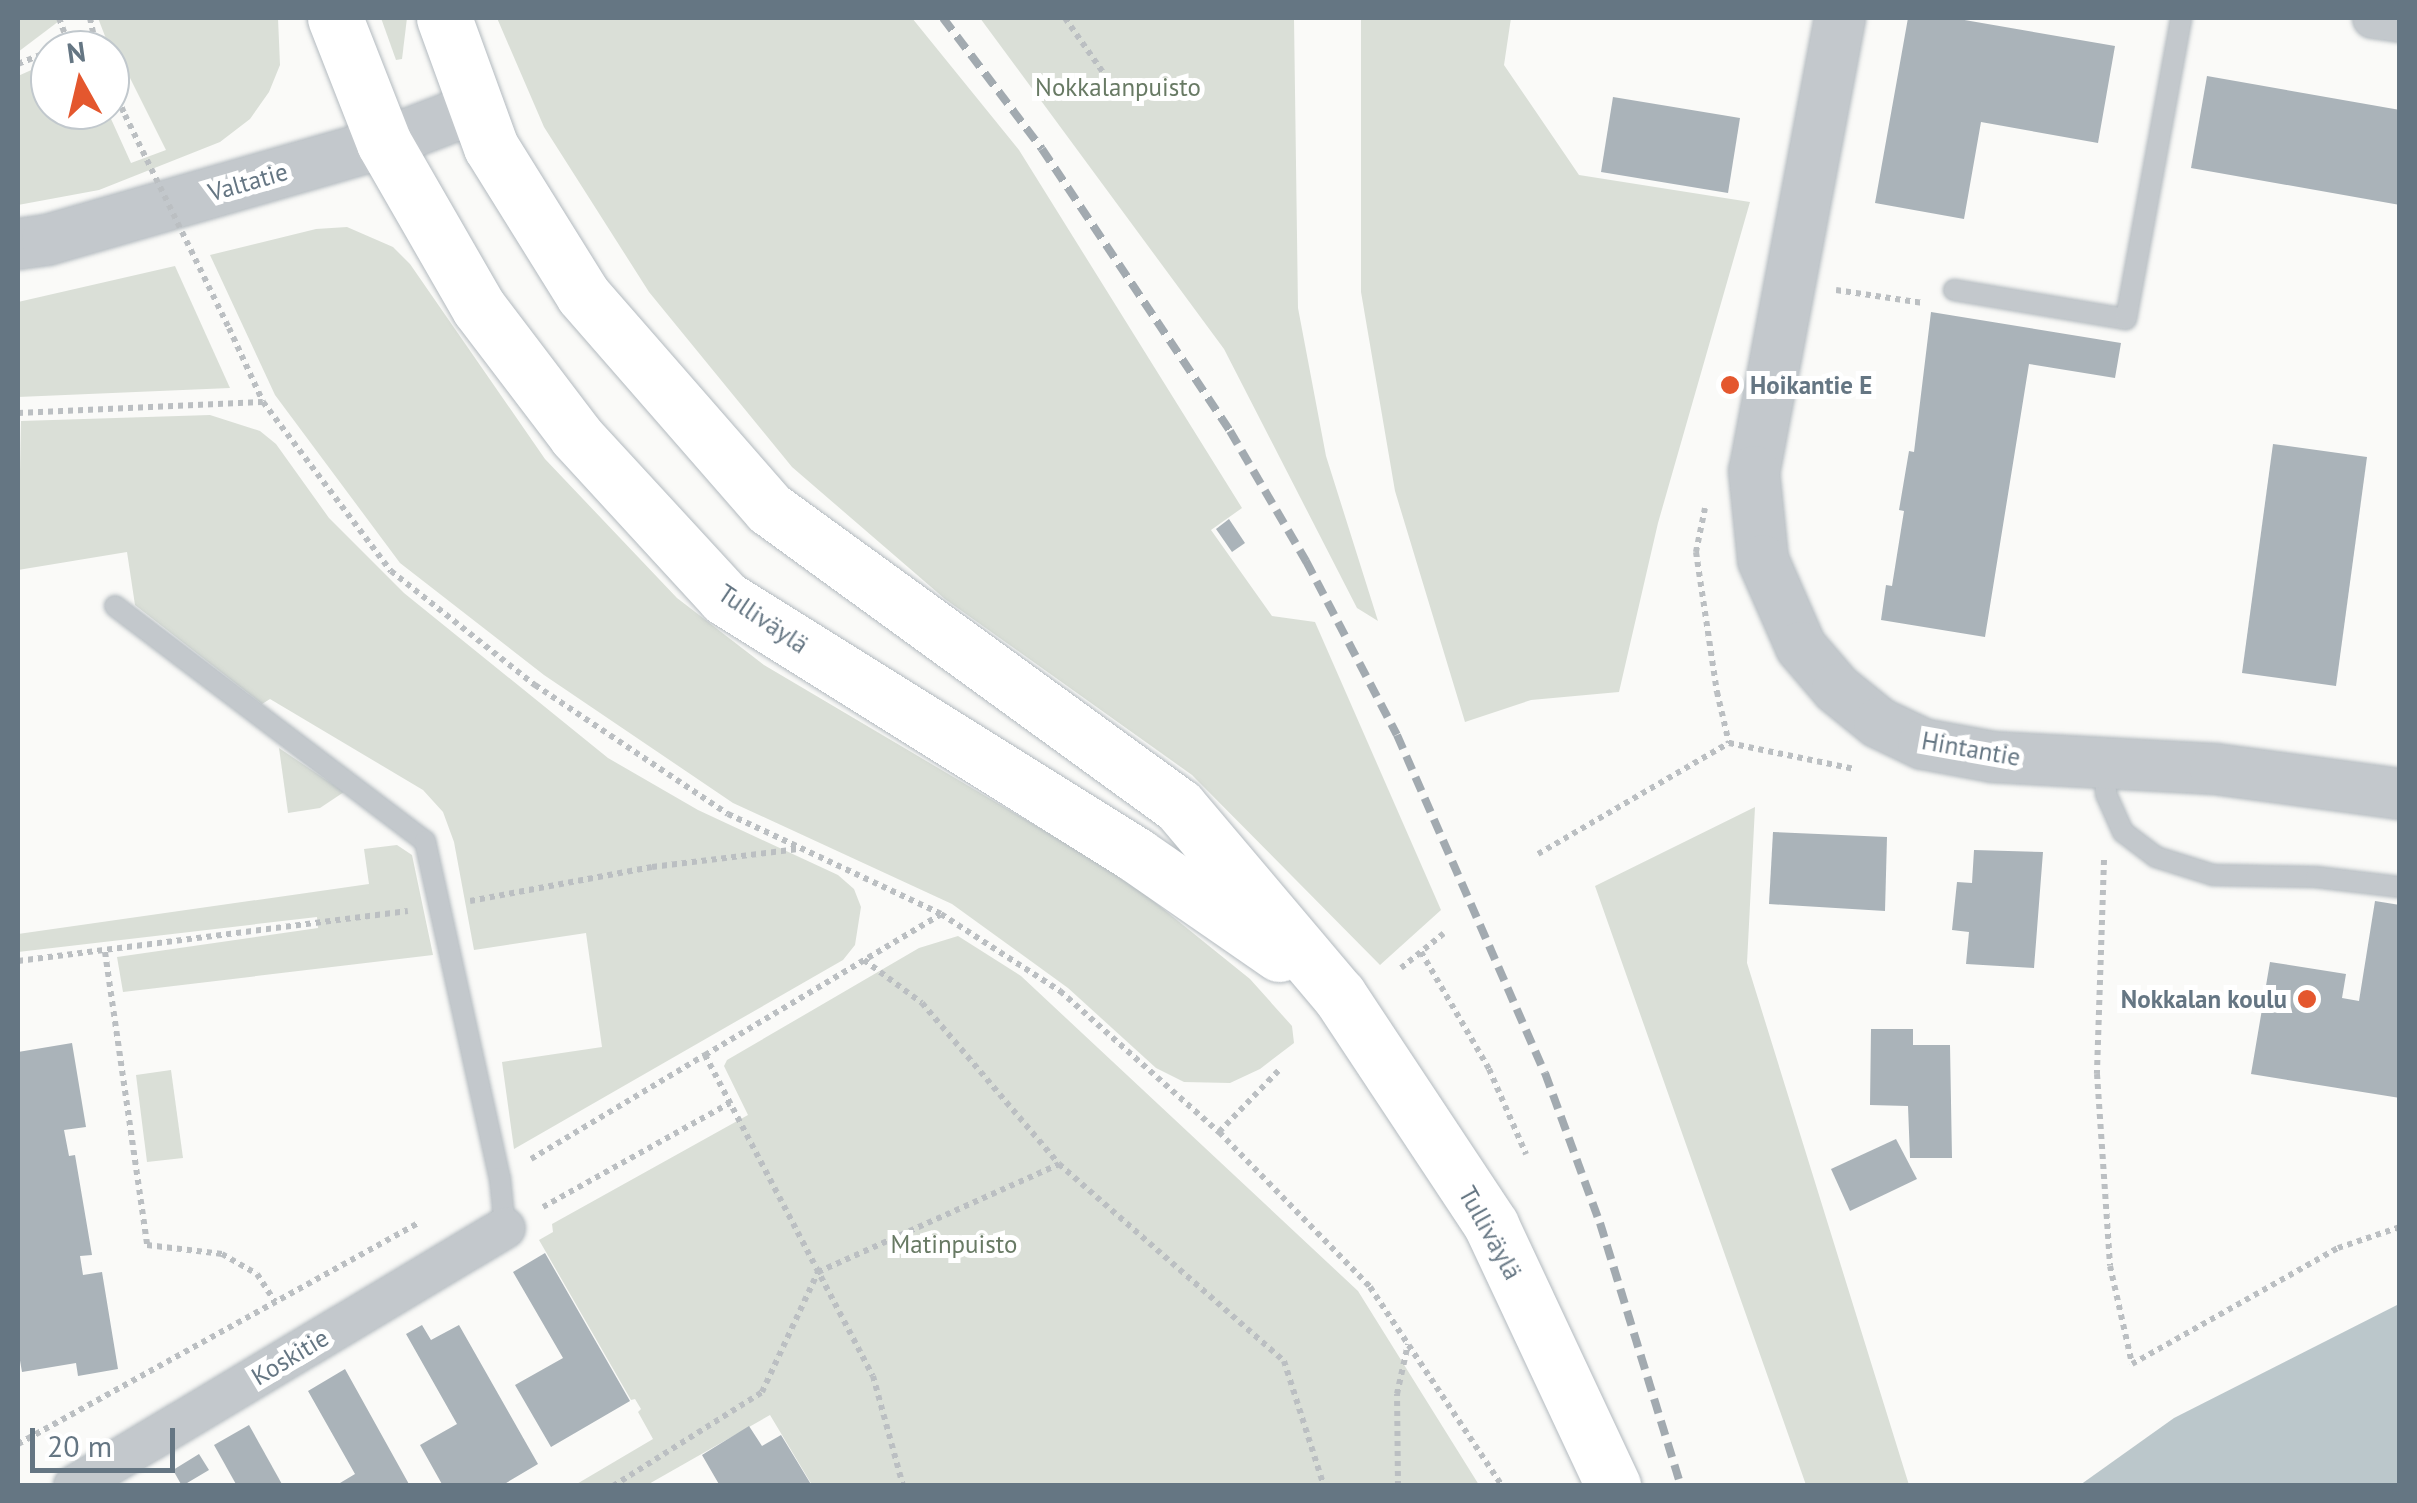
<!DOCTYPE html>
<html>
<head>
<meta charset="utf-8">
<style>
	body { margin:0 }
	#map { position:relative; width:2417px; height:1503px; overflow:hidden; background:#fafaf8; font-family:"PT Sans",sans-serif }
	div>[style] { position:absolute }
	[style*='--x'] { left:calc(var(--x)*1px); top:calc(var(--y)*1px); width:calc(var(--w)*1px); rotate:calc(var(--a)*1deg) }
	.green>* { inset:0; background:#dadfd7 }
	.water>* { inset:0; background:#bbc7cb }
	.building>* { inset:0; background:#aab3b9 }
	.path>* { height:6px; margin-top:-3px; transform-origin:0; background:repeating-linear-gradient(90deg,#bbbfc2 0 5px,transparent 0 10px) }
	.roads { filter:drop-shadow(0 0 2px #b3babf) drop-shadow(0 0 2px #b3babf) }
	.service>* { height:20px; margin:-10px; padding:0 10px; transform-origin:10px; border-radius:10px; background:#c3c8cc }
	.minor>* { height:40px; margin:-20px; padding:0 20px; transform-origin:20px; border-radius:20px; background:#c3c8cc }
	.tertiary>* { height:50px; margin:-25px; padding:0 25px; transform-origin:25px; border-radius:25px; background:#c3c8cc }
	.secondary>* { height:55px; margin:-27.5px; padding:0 27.5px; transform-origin:27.5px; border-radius:27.5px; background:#fff }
	.rail>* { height:8px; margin-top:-4px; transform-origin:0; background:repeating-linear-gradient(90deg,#a2aab0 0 15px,transparent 0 23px) }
	.path-bridge>* { height:6px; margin-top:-3px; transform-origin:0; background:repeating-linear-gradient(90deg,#bbbfc2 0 5px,transparent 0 10px) }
	.dots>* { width:28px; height:28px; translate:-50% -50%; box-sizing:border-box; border:5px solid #fff; border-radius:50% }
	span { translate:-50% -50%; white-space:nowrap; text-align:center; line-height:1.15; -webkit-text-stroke:10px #fff; paint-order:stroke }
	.park-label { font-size:25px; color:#687a64 }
	.street-label { font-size:25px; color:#657683 }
	.poi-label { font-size:25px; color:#657683; font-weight:700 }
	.left { translate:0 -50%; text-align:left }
	.right { translate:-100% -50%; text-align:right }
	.frame { position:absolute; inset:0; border:20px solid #657683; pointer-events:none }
	.north { position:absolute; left:30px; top:30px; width:100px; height:100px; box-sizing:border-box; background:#fff; border:2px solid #c1c8cd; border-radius:50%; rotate:352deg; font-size:28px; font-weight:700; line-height:40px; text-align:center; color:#657683 }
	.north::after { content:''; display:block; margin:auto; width:35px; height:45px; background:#e4572e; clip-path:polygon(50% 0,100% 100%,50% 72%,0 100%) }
	.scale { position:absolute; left:30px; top:1428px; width:145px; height:45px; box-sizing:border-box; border:5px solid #657683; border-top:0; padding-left:12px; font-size:30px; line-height:35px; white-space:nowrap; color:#657683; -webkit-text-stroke:8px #fff; paint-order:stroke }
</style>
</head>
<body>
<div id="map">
	<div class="green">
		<i style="clip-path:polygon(18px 18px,63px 18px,18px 52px)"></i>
		<i style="clip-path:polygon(98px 18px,278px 18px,280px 65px,269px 92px,250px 119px,220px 142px,99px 190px,18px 205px,18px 76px,38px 67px,50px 63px,50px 110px,107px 110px,131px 163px,166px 150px,122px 62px,115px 62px)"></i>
		<i style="clip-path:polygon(381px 18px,407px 18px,402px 59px,396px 60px)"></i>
		<i style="clip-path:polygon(497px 18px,912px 18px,1019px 150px,1242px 508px,1211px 530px,1272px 616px,1315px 622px,1441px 910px,1380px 965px,1192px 775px,945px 599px,792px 467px,649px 292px,544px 127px)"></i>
		<i style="clip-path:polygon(980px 18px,1294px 18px,1298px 308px,1326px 456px,1378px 621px,1357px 608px,1224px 349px)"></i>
		<i style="clip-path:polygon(1361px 18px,1511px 18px,1504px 65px,1579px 175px,1750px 202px,1658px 523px,1619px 692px,1531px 700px,1465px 722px,1395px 491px,1361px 292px)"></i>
		<i style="clip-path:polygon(347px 227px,393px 247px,410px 264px,545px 459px,677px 598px,764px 665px,1126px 879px,1250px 979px,1292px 1026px,1294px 1043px,1260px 1069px,1230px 1083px,1184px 1082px,1156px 1068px,1068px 988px,952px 904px,733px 803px,544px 675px,400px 563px,275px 395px,210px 255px,316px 229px)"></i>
		<i style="clip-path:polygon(175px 266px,230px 388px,18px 397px,18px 302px)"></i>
		<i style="clip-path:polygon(210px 415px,260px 431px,276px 444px,329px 518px,404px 593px,608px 758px,698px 810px,838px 875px,854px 889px,861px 907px,855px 945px,843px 960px,514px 1149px,502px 1062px,602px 1047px,586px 933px,474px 950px,454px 842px,443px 812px,423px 790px,270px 699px,262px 704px,135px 605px,127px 552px,18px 570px,21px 421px)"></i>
		<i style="clip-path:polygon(279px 748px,344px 792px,320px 808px,288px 813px)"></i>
		<i style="clip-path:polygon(1755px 807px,1747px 963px,1909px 1485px,1806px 1485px,1595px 886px)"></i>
		<i style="clip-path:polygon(397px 845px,412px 855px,433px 955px,123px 992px,117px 957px,318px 928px,317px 917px,18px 952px,18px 934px,369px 884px,364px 849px)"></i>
		<i style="clip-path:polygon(958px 936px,1021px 976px,1358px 1291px,1479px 1485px,812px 1485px,770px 1415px,647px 1485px,575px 1485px,653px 1439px,638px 1412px,641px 1409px,635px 1399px,631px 1400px,539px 1240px,553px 1232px,552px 1224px,748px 1115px,724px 1066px,727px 1060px,919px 948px)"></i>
		<i style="clip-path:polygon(171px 1070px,183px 1158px,147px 1162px,136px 1075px)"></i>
	</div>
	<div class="water">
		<i style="clip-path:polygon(2399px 1304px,2399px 1485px,2080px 1485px,2174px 1418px)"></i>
	</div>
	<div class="building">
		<i style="clip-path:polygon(1908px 18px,1953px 18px,2115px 46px,2098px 143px,1981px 122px,1964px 219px,1875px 203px)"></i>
		<i style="clip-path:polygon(2207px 76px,2400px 110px,2400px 205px,2191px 168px)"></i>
		<i style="clip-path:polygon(1613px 97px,1740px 118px,1728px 193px,1601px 172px)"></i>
		<i style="clip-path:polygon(1931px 312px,2121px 343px,2115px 378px,2029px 364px,1985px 637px,1881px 620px,1886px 585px,1892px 586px,1904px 511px,1899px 510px,1909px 451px,1914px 452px)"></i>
		<i style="clip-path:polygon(2273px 444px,2367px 457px,2336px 686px,2242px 673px)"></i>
		<i style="clip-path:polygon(1229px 519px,1245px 543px,1232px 552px,1216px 529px)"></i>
		<i style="clip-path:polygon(1773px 832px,1887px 837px,1885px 911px,1769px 904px)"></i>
		<i style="clip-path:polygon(1974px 850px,2043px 852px,2034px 968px,1966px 964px,1969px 932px,1952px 930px,1957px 882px,1972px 883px)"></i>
		<i style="clip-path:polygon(2375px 901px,2400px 905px,2400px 1098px,2251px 1074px,2270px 962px,2346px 974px,2342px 998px,2359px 1001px)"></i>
		<i style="clip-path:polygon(1871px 1029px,1913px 1029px,1913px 1045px,1950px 1045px,1952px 1158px,1910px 1158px,1908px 1106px,1870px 1105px)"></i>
		<i style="clip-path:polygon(72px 1043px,86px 1127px,64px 1130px,69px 1156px,75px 1155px,92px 1255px,80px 1256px,83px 1275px,102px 1272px,118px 1369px,78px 1376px,76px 1363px,22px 1372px,18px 1349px,18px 1052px)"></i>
		<i style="clip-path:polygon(1896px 1139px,1917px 1179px,1850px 1211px,1831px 1169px)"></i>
		<i style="clip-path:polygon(545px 1253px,630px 1401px,551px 1447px,515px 1385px,563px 1358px,513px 1272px)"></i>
		<i style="clip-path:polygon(422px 1325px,431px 1340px,459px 1325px,538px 1464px,501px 1486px,443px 1486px,420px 1445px,457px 1424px,406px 1334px)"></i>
		<i style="clip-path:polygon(345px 1369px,410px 1486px,335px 1486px,355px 1474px,308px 1391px)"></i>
		<i style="clip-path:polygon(249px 1425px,283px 1486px,237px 1486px,214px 1445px)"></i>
		<i style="clip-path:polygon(749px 1426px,762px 1446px,781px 1435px,812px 1486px,720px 1486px,702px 1455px)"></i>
		<i style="clip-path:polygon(199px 1454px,209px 1470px,182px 1486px,173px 1470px)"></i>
	</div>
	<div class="path">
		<i style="--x:59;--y:18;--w:27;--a:70"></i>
		<i style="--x:90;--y:18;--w:33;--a:78"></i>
		<i style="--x:1065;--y:18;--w:85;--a:55"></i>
		<i style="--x:52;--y:50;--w:42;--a:-22.3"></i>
		<i style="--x:18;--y:64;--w:35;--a:-22"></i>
		<i style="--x:110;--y:80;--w:38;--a:67"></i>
		<i style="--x:1836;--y:290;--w:88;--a:8.5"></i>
		<i style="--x:229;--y:328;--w:81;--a:65.3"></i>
		<i style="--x:263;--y:402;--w:212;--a:52.9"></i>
		<i style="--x:391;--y:571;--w:184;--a:38.4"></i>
		<i style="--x:535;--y:685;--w:232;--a:33.8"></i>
		<i style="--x:728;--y:814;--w:235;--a:25.1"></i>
		<i style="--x:941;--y:914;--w:142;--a:32.9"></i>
		<i style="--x:1060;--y:991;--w:213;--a:41.6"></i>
		<i style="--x:1219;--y:1132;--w:216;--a:45.7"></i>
		<i style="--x:1370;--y:1287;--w:239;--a:56.4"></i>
		<i style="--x:18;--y:413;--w:245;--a:-2.6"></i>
		<i style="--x:1705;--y:508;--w:45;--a:101.6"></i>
		<i style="--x:1696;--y:552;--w:142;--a:81.5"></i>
		<i style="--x:1717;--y:692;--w:52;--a:76.8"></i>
		<i style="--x:1538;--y:854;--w:221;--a:-30.2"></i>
		<i style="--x:1729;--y:743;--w:128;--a:11.7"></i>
		<i style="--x:2104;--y:860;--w:214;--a:91.9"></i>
		<i style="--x:2097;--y:1074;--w:192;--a:86.1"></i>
		<i style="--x:2110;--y:1266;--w:100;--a:77.3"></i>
		<i style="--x:2132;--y:1364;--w:236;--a:-29.4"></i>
		<i style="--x:2338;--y:1248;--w:65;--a:-18.7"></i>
		<i style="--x:470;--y:901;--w:185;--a:-10.6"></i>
		<i style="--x:652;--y:867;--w:147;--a:-7"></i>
		<i style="--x:105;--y:952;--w:296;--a:81.8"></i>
		<i style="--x:147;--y:1245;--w:76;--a:6.8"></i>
		<i style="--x:222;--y:1254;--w:40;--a:29.7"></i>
		<i style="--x:257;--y:1274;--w:33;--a:57"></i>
		<i style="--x:1421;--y:952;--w:135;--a:59.8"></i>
		<i style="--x:1489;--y:1069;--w:93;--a:66.5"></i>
		<i style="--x:864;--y:960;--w:72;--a:36.6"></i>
		<i style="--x:922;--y:1003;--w:211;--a:49.6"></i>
		<i style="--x:1059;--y:1164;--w:299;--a:41.2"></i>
		<i style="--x:1284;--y:1361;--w:131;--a:72.3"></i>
		<i style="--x:18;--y:961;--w:393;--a:-7.3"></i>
		<i style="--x:1401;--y:968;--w:55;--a:-39.1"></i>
		<i style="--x:705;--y:1055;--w:274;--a:-30.8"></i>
		<i style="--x:1219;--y:1132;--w:86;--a:-45.9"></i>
		<i style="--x:531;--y:1159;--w:203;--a:-30.9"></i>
		<i style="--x:705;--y:1055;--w:362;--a:62.4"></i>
		<i style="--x:873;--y:1376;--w:114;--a:74.7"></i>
		<i style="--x:543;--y:1207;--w:214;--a:-29.1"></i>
		<i style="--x:18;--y:1444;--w:459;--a:-28.9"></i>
		<i style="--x:613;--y:1486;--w:176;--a:-32.2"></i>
		<i style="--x:762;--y:1392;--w:132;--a:-65"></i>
		<i style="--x:818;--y:1272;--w:264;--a:-24.1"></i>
		<i style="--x:1398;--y:1486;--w:92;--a:-90.6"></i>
		<i style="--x:1397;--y:1394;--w:51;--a:-77.6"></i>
	</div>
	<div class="roads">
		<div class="service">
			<i style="--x:1954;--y:290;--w:174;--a:9.6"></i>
			<i style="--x:2126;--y:319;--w:306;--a:-79.6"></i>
			<i style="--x:115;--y:606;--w:389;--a:37.2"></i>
			<i style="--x:425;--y:841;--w:345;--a:77.5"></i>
			<i style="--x:500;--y:1178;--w:50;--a:84.3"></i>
			<i style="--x:2105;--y:764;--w:30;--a:88"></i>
			<i style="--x:2106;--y:794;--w:42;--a:65.9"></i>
			<i style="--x:2123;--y:832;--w:41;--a:37.1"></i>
			<i style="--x:2156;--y:857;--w:60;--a:17.5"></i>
			<i style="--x:2213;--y:875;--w:103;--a:1.1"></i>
			<i style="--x:2316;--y:877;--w:85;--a:6.8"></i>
		</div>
		<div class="minor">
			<i style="--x:2373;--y:18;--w:27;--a:8"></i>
			<i style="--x:74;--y:1486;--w:502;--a:-30.91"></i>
		</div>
		<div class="tertiary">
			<i style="--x:1840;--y:18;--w:461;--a:100.7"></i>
			<i style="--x:1754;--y:471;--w:89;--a:84.2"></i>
			<i style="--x:1763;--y:560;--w:95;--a:66.4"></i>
			<i style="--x:1801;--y:647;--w:55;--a:49.4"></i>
			<i style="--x:1837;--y:689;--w:54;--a:39"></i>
			<i style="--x:1879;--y:723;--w:49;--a:25.5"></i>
			<i style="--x:1923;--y:744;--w:71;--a:10.5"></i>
			<i style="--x:1993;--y:757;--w:222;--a:3.1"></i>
			<i style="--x:2215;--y:769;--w:187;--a:7.7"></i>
			<i style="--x:18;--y:244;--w:29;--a:-8"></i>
			<i style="--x:47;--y:240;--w:351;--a:-16.1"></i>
			<i style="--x:384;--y:143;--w:97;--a:-21"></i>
		</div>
		<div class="secondary">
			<i style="--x:335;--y:18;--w:134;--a:68.6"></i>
			<i style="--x:384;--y:143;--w:190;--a:60.1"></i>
			<i style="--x:479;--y:308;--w:161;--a:52.8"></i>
			<i style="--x:576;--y:436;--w:220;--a:47.4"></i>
			<i style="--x:725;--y:598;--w:485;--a:32"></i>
			<i style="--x:1136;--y:855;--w:174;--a:34.7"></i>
			<i style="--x:444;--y:18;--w:137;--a:70"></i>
			<i style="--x:491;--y:147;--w:174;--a:58.1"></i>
			<i style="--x:583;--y:295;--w:284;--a:48.9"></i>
			<i style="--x:770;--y:509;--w:505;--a:35.99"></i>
			<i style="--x:1179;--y:806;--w:248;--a:49.8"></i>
			<i style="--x:1339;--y:995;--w:276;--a:56.5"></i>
			<i style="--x:1491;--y:1225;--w:288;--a:64.9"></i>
		</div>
	</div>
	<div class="rail">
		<i style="--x:943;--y:18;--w:164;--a:52.9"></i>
		<i style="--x:1042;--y:149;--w:339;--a:56.3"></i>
		<i style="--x:1230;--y:431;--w:151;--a:59.7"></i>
		<i style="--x:1306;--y:561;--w:196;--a:62.4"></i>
		<i style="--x:1397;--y:735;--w:369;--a:66.4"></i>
		<i style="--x:1545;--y:1073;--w:160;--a:69.9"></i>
		<i style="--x:1600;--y:1223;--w:275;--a:72.9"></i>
	</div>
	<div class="path-bridge">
		<i style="--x:125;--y:115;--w:237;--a:64"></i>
	</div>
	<div class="dots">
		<i style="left:1730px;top:385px;background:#e4572e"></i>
		<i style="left:2307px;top:999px;background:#e4572e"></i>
	</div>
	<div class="park-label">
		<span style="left:1118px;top:87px">Nokkalanpuisto</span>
		<span style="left:954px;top:1244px">Matinpuisto</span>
	</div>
	<div class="street-label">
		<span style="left:248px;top:182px;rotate:-16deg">Valtatie</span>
		<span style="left:763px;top:619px;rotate:34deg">Tulliväylä</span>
		<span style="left:1971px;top:749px;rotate:10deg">Hintantie</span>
		<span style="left:1490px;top:1233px;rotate:61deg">Tulliväylä</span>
		<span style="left:290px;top:1357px;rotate:-31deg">Koskitie</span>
	</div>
	<div class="poi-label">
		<span class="left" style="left:1750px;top:385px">Hoikantie E</span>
		<span class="right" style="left:2287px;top:999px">Nokkalan koulu</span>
	</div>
	<div class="frame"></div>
	<div class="north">N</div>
	<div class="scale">20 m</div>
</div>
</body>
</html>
